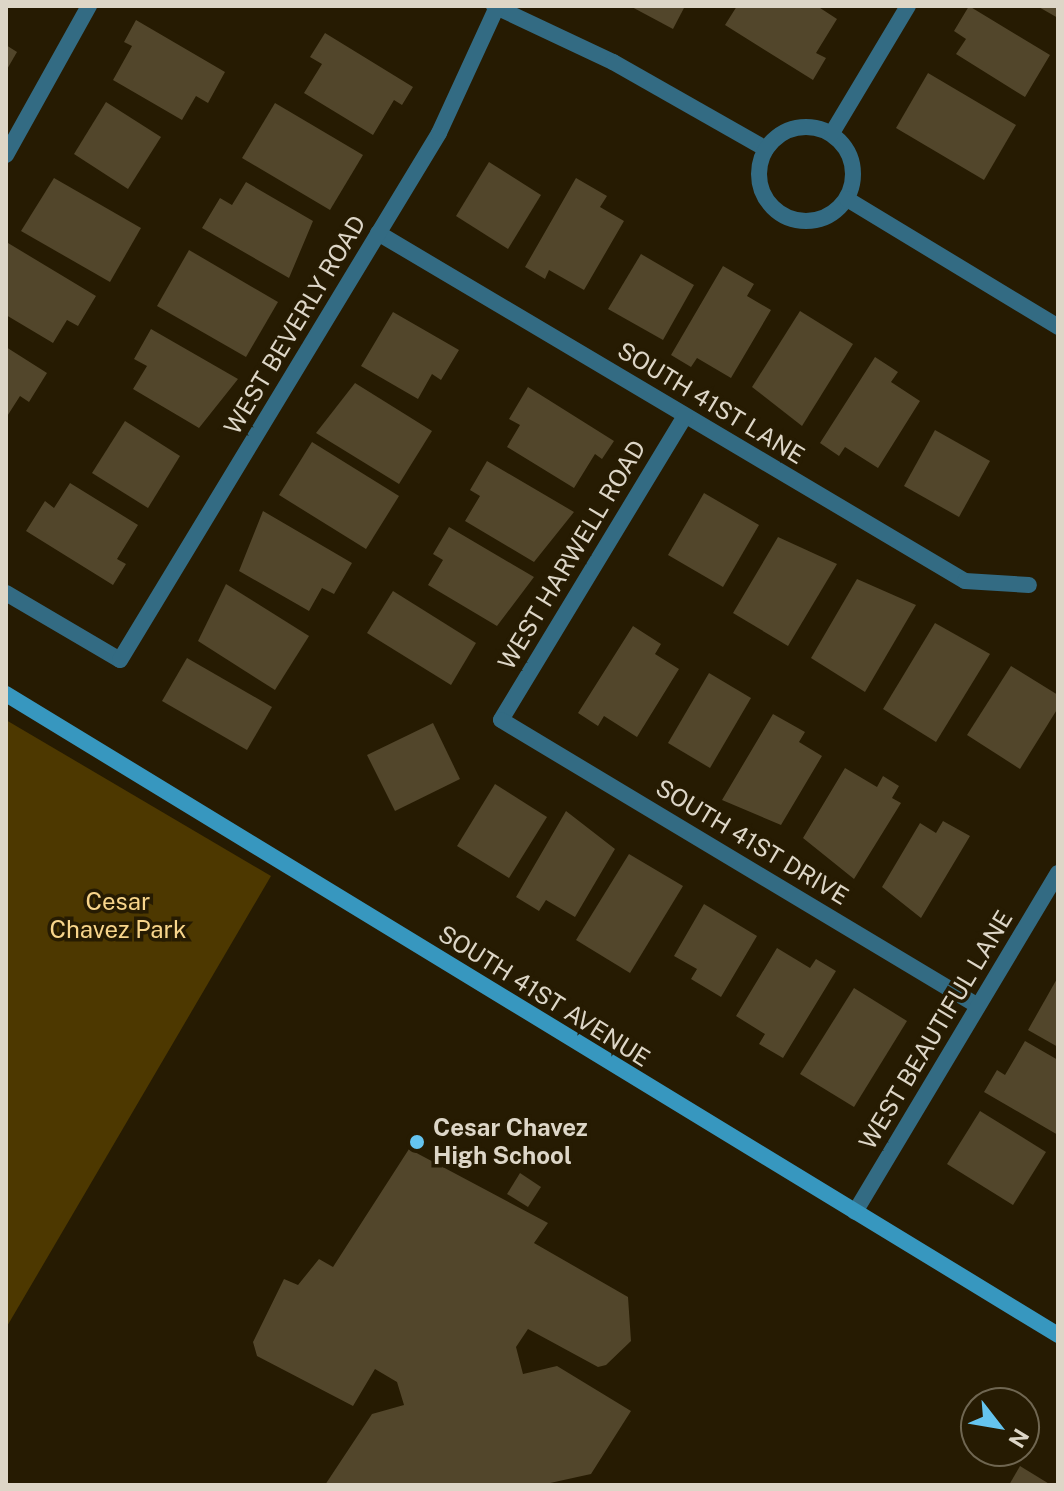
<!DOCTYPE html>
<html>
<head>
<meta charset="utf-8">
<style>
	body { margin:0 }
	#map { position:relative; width:1064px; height:1491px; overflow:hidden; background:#261b02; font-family:"Public Sans",sans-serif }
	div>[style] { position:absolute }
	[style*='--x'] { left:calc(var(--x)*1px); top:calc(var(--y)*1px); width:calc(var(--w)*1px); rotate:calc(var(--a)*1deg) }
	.green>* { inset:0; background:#4d3800 }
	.building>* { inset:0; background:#52462b }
	.street>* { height:16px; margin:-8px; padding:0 8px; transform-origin:8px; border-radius:8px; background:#336b83 }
	.street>.ring { margin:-8px; padding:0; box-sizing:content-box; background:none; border:16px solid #336b83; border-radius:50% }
	.secondary>* { height:16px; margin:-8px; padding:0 8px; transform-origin:8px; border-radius:8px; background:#3797bf }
	.dots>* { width:22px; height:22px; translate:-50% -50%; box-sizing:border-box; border:4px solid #261b02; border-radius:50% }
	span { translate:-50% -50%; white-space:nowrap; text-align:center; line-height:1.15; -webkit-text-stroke:7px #261b02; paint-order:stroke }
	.street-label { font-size:24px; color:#ddd6c7 }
	.park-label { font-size:24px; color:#f8d58b }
	.poi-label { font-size:24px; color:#ddd6c7; font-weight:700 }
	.left { translate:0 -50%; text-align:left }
	.frame { position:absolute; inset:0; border:8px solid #ddd6c7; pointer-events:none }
	.north { position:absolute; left:960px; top:1387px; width:80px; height:80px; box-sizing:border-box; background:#261b02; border:2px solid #6f6651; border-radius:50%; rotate:121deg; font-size:22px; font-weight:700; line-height:32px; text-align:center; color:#ddd6c7 }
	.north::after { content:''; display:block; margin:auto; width:28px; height:36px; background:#65c4ef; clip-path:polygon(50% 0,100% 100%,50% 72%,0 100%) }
</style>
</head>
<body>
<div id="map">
	<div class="green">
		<i style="clip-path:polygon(6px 720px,271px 876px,6px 1328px)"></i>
	</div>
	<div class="building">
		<i style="clip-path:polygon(630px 6px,685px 6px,673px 29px)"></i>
		<i style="clip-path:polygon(737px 6px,817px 6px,837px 19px,816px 53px,826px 58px,813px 80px,725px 25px)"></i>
		<i style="clip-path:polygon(969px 6px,1050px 55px,1025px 97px,956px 54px,966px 39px,954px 31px)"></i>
		<i style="clip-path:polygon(1037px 6px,1058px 6px,1058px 18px)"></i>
		<i style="clip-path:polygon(136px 20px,225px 72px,208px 103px,196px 96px,182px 120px,113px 80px,132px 46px,124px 42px)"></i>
		<i style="clip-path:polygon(325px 33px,413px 87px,402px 105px,394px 100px,373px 135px,304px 93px,322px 64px,310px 57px)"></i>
		<i style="clip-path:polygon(6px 45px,17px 52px,6px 71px)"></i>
		<i style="clip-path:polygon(928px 73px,1016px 125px,984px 180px,896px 128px)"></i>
		<i style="clip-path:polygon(106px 102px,161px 137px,128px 189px,74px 154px)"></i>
		<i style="clip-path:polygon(275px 103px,363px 155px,330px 210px,242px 158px)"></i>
		<i style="clip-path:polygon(489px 162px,541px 195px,508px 249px,456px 216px)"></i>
		<i style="clip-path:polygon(54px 178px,141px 228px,110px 282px,21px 231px)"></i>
		<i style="clip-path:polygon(576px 178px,607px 196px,600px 207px,624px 221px,584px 290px,549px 270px,545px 279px,525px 267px)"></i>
		<i style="clip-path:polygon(246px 182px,313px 221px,289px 278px,202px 228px,220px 198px,232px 205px)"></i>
		<i style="clip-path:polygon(8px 243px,96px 296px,78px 326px,67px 320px,53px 343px,6px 315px)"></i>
		<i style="clip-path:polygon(189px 250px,278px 302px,246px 357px,157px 306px)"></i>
		<i style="clip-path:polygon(641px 254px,694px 285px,663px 340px,608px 309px)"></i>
		<i style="clip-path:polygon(723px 266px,754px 284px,747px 296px,771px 310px,731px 378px,697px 358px,691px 367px,671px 355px)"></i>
		<i style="clip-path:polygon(800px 311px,853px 344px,802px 426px,752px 387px)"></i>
		<i style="clip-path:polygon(393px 312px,459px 350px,441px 380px,432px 374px,418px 399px,361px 366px)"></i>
		<i style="clip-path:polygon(151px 329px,238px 379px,199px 428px,133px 389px,147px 366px,134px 359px)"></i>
		<i style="clip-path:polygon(6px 347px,47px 373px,29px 402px,20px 396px,6px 418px)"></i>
		<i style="clip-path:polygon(875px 357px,898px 372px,891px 382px,920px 401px,878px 468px,845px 447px,839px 456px,820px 443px)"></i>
		<i style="clip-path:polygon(355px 383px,432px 431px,399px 484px,316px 433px)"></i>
		<i style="clip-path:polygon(528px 387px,614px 441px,602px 459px,595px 454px,574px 488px,507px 447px,520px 425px,509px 419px)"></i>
		<i style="clip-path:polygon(125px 421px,180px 456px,148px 508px,92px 473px)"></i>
		<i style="clip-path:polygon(935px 430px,990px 461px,959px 517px,904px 486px)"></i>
		<i style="clip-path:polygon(312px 442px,399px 496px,366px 549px,279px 495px)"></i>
		<i style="clip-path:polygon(487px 461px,574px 512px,534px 562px,465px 521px,480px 496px,470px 490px)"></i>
		<i style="clip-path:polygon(70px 483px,138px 525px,117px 559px,126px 564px,113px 585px,26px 531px,45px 501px,54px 508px)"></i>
		<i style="clip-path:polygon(704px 493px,759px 525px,723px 587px,668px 555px)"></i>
		<i style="clip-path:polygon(263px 511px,352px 563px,334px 594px,322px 588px,309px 611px,239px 571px)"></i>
		<i style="clip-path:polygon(449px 527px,534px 577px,497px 626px,428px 585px,443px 560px,433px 554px)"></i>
		<i style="clip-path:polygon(778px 537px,837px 564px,788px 646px,733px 613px)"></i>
		<i style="clip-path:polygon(857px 579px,916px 605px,865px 692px,811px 658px)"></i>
		<i style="clip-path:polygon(226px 584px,309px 636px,275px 690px,198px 641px)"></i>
		<i style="clip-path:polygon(393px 591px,476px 643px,451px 685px,367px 633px)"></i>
		<i style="clip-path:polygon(935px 623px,990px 654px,936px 742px,883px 709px)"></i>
		<i style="clip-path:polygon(633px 626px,661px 644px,655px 654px,679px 669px,637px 737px,604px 716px,598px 726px,578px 713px)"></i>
		<i style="clip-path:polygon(187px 658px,272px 707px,247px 750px,162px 701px)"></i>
		<i style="clip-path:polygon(1011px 666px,1058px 695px,1058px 708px,1020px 769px,967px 735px)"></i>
		<i style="clip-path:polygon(709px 673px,751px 698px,710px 768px,668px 743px)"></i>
		<i style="clip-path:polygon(773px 714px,805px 732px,799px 742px,822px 756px,781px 825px,722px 800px)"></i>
		<i style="clip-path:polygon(433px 723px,460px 779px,395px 811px,367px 755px)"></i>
		<i style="clip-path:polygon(845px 768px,877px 787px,883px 776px,899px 786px,892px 798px,901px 803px,854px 879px,803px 838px)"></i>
		<i style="clip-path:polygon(495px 784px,547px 817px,509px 878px,457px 846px)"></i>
		<i style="clip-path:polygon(566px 811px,615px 849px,575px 917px,546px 900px,539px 911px,516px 897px)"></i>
		<i style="clip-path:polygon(943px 821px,970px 836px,921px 918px,882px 887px,920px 823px,936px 833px)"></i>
		<i style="clip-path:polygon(629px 854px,683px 886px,630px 973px,576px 940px)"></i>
		<i style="clip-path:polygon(704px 904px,757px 936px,721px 997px,691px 979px,697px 969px,674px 956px)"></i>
		<i style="clip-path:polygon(777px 948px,810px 968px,816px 959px,836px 971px,783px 1058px,759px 1044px,765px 1034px,736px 1016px)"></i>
		<i style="clip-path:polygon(1058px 977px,1058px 1047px,1028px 1030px)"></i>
		<i style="clip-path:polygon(854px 988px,907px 1021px,854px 1107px,800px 1074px)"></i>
		<i style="clip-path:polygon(1025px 1041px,1058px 1060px,1058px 1135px,984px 1092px,997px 1070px,1005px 1075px)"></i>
		<i style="clip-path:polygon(980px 1111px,1046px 1152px,1013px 1205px,947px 1164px)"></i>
		<i style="clip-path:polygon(409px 1149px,548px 1223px,534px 1243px,628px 1297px,631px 1341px,606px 1365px,598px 1367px,528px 1329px,516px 1347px,523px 1374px,557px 1366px,631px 1411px,591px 1474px,541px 1485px,325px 1485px,372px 1414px,404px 1405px,397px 1382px,375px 1369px,353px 1406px,257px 1356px,253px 1342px,284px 1279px,298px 1285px,319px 1259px,333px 1267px)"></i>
		<i style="clip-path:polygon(520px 1173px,541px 1187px,528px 1207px,507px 1194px)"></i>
		<i style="clip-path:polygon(1020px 1466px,1051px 1485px,1009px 1485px)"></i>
	</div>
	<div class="street">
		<i style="--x:494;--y:6;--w:132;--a:25.2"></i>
		<i style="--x:613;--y:62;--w:176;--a:29.6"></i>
		<i class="ring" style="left:759px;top:127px;width:78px;height:78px"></i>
		<i style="--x:832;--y:133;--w:148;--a:-59.1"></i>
		<i style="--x:6;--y:155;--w:171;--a:-60.9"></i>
		<i style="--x:847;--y:199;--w:247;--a:31.2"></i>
		<i style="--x:378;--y:233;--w:682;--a:30.66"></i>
		<i style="--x:965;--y:581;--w:64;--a:3.6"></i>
		<i style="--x:685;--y:416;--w:355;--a:121.2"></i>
		<i style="--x:501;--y:720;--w:556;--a:30.95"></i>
		<i style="--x:6;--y:593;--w:132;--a:30.4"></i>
		<i style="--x:120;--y:660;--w:616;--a:-58.81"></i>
		<i style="--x:439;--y:133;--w:139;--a:-65.3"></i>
		<i style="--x:855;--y:1212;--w:395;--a:-59.1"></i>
	</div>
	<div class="secondary">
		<i style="--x:6;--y:694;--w:1232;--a:31.35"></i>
	</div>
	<div class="dots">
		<i style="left:417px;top:1142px;background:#65c4ef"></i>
	</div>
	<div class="street-label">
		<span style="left:295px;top:325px;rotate:-59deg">WEST BEVERLY ROAD</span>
		<span style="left:711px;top:403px;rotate:31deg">SOUTH 41ST LANE</span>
		<span style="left:572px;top:555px;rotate:-59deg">WEST HARWELL ROAD</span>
		<span style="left:752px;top:842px;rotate:31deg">SOUTH 41ST DRIVE</span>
		<span style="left:544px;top:996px;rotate:32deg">SOUTH 41ST AVENUE</span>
		<span style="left:936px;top:1030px;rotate:-59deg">WEST BEAUTIFUL LANE</span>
	</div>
	<div class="park-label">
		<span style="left:118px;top:916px">Cesar<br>Chavez Park</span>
	</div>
	<div class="poi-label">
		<span class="left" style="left:433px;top:1142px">Cesar Chavez<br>High School</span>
	</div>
	<div class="frame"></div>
	<div class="north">N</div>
</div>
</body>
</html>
